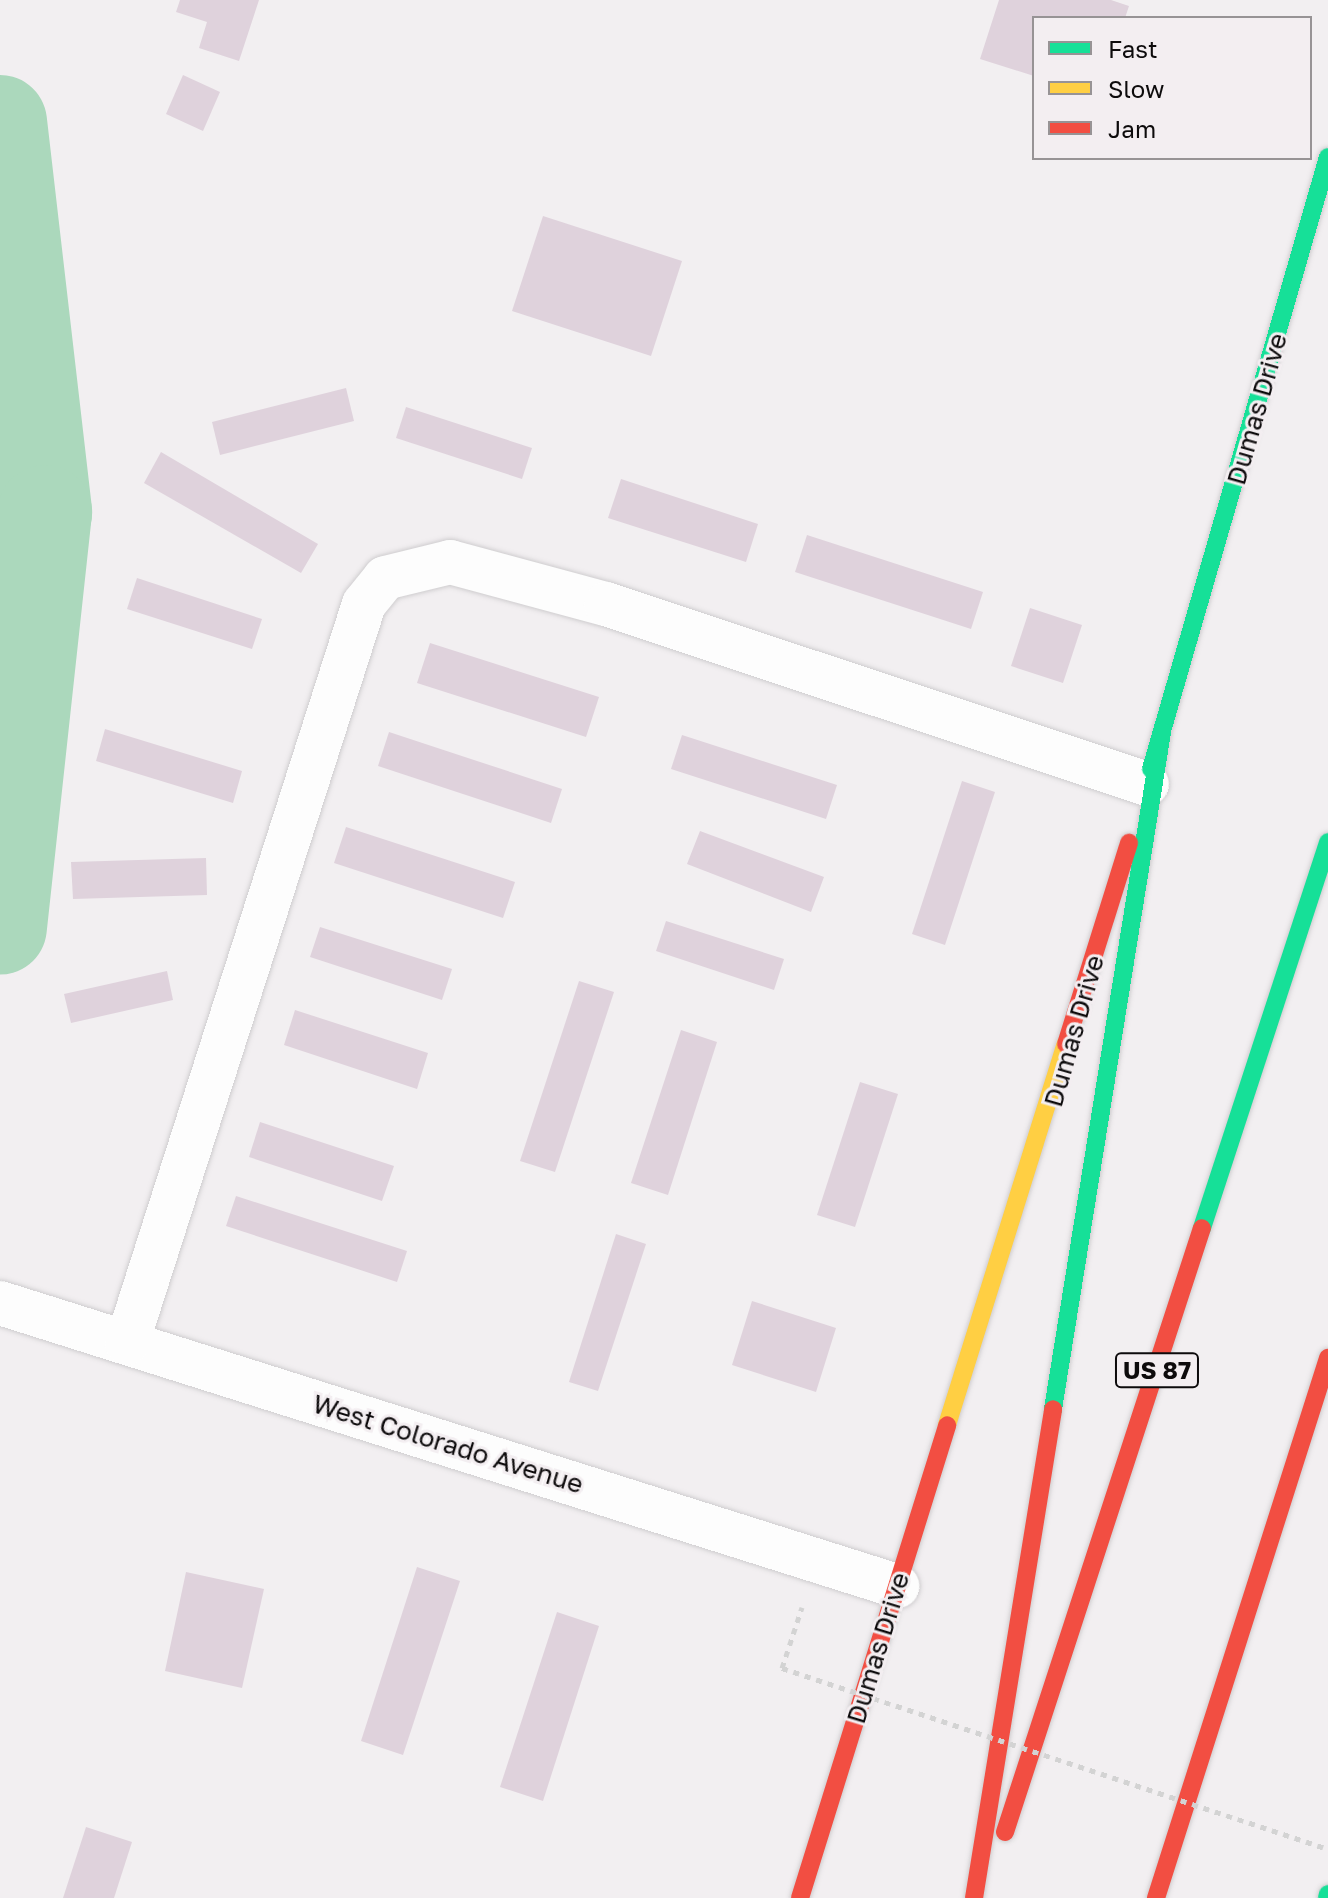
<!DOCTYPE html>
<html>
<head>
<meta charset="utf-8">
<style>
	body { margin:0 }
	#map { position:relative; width:1328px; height:1898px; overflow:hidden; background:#f2eff1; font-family:"Golos Text",sans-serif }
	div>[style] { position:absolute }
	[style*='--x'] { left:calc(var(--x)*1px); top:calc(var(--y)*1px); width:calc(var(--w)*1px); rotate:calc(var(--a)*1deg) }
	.river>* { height:94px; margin:-47px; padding:0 47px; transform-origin:47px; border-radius:47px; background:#abd8bc }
	.building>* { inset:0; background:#dfd2dc }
	.path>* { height:5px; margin-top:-2.5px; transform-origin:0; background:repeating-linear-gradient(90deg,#d3d3d3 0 6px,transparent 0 12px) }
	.roads { filter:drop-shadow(0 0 2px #cfcdcf) drop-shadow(0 0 2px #cfcdcf) }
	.street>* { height:44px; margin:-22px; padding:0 22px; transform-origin:22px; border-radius:22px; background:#fdfdfd }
	.fast>* { height:18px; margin:-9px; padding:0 9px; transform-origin:9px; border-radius:9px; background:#16e098 }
	.slow>* { height:18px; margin:-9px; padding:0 9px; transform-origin:9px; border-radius:9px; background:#ffcf43 }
	.jam>* { height:18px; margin:-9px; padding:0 9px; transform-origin:9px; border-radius:9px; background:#f24e42 }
	.path-bridge>* { height:5px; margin-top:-2.5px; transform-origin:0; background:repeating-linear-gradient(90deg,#d3d3d3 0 6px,transparent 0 12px) }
	span { translate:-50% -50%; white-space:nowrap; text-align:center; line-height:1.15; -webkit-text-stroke:6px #f3eef1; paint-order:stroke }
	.shield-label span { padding:2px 6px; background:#f3eef1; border:2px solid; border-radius:6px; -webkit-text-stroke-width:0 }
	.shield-label { font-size:24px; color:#0d0b0c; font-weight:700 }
	.street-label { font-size:26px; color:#0d0b0c }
	.legend { position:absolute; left:1032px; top:16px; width:280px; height:144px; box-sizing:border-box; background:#f3eef1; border:2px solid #979395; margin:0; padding:10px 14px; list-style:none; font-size:24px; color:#0d0b0c }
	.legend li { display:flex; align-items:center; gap:16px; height:40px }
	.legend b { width:40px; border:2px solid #979395 }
</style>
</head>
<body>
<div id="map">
	<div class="river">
		<i style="--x:0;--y:122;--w:393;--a:83.4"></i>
		<i style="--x:45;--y:512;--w:418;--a:96.2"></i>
	</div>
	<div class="building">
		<i style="clip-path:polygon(180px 0,259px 0,239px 61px,199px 48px,207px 22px,176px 12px)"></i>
		<i style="clip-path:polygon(999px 0,1111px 0,1129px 6px,1125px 18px,1034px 18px,1034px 76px,980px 59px)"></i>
		<i style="clip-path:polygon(183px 75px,220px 92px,203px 131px,166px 114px)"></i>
		<i style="clip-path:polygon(543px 216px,682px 261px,651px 356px,512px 311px)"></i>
		<i style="clip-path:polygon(346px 388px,354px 421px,220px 455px,212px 422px)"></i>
		<i style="clip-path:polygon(406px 407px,532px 448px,522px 479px,396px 438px)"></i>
		<i style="clip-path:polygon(161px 452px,318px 544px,301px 573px,144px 483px)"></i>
		<i style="clip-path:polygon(621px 479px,758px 524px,746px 562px,608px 518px)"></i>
		<i style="clip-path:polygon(807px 535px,983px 592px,971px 629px,795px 572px)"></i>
		<i style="clip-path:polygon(137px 578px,262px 619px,252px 649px,127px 609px)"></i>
		<i style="clip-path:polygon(1030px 608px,1082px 625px,1063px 683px,1011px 666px)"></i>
		<i style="clip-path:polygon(430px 643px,599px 697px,586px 737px,417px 683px)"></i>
		<i style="clip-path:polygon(105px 729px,242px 771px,233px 803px,96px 761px)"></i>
		<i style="clip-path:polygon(389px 732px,562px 789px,551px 823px,378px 766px)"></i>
		<i style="clip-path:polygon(682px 735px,837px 785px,826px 819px,671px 769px)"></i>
		<i style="clip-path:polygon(962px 781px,995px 792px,945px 945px,912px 934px)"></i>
		<i style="clip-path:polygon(346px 827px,515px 882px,503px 918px,334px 863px)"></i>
		<i style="clip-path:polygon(700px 831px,824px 877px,811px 912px,687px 864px)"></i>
		<i style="clip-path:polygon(206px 858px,207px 895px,73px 899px,71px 862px)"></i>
		<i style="clip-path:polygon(666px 921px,784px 959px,774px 990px,656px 951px)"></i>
		<i style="clip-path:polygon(320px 927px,452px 969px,442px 1000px,310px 957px)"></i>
		<i style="clip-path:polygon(167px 971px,173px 1000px,71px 1023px,64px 994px)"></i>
		<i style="clip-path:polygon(579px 981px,614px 992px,555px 1172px,520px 1161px)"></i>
		<i style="clip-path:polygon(295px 1010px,428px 1053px,417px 1089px,284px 1045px)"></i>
		<i style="clip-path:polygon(681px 1030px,717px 1042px,668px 1195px,631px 1183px)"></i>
		<i style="clip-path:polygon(860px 1082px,898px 1094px,855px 1227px,817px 1215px)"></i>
		<i style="clip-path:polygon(260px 1122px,394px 1166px,382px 1201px,249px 1157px)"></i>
		<i style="clip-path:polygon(236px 1196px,407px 1251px,397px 1282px,226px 1226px)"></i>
		<i style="clip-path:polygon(616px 1234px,646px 1244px,598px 1391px,569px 1382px)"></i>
		<i style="clip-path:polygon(752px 1301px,836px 1328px,816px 1392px,732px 1365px)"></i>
		<i style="clip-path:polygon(417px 1567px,460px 1581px,403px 1755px,361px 1741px)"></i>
		<i style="clip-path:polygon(186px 1572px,264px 1589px,242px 1688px,165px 1671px)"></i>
		<i style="clip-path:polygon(557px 1612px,599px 1626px,543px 1801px,500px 1787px)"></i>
		<i style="clip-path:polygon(86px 1827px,132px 1842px,114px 1898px,63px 1898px)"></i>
	</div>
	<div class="path">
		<i style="--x:782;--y:1668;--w:64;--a:-71.8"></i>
	</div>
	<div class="roads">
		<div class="street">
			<i style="--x:0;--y:1303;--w:941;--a:17.51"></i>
			<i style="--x:127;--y:1343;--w:776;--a:-72.22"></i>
			<i style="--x:364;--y:604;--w:33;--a:-51"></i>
			<i style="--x:385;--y:578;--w:67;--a:-13.8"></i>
			<i style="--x:450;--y:562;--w:162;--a:15.1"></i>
			<i style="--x:606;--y:604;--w:570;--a:18.4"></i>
		</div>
		<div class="fast">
			<i style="--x:1151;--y:769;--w:637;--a:-73.87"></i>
			<i style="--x:1202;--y:1228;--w:406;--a:-71.9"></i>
			<i style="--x:1053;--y:1409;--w:686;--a:-80.85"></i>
			<i style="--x:1327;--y:1898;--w:4;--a:-76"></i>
		</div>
		<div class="slow">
			<i style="--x:947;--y:1425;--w:399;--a:-72.7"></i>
		</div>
		<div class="jam">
			<i style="--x:1066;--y:1044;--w:211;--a:-72.6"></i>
			<i style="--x:1005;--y:1832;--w:635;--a:-71.94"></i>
			<i style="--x:800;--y:1898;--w:495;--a:-72.7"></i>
			<i style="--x:974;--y:1898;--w:495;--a:-80.8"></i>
			<i style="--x:1156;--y:1898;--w:567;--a:-72.33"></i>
		</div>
	</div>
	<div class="path-bridge">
		<i style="--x:782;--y:1668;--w:575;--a:18.34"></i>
	</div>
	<div class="shield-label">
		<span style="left:1157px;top:1370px">US 87</span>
	</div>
	<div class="street-label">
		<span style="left:1257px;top:409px;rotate:-74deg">Dumas Drive</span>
		<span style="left:1074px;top:1031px;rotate:-74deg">Dumas Drive</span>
		<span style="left:448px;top:1444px;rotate:17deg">West Colorado Avenue</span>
		<span style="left:878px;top:1648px;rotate:-73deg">Dumas Drive</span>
	</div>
	<ul class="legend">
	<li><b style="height:10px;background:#16e098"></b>Fast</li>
	<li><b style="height:10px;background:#ffcf43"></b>Slow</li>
	<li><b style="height:10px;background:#f24e42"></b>Jam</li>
	</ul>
</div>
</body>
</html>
